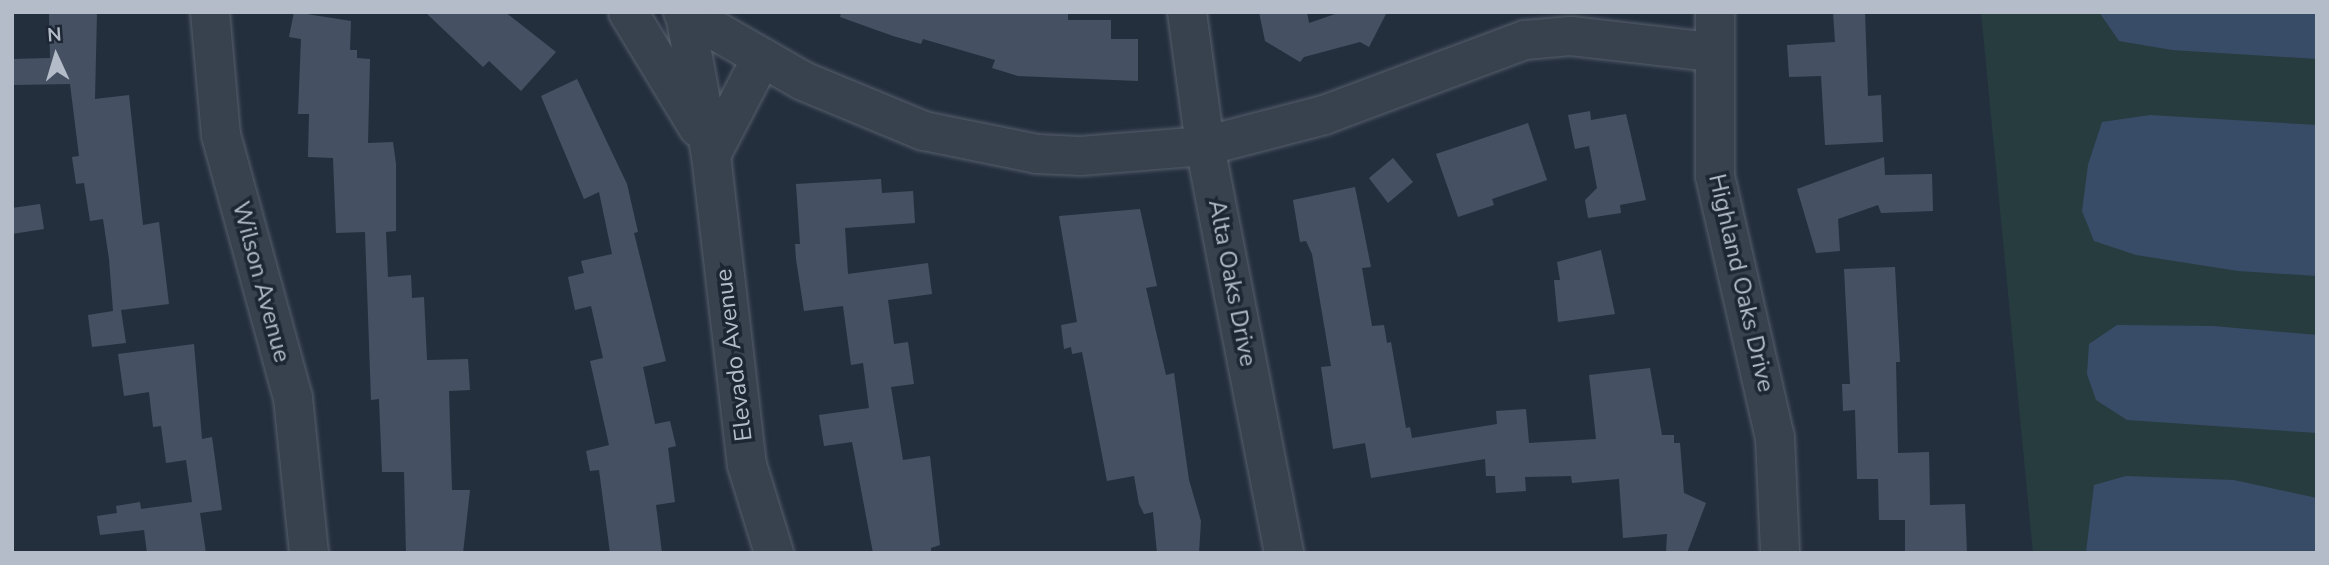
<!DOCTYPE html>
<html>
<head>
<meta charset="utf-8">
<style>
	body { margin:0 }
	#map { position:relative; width:2329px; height:565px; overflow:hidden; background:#242f3e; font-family:"Nunito Sans",sans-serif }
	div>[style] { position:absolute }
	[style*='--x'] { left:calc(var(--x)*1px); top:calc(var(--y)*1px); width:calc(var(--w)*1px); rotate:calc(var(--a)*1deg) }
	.green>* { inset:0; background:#263c3f }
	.water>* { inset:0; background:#394c67 }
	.building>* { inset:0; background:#455162 }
	.roads { filter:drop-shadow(0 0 2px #565f6c) drop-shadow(0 0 2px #565f6c) }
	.minor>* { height:38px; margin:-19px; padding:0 19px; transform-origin:19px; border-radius:19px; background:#38414e }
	span { translate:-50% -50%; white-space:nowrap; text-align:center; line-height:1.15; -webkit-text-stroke:7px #1d2633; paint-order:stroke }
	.street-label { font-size:24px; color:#b4bcc9 }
	.frame { position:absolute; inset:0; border:14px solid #b4bcc9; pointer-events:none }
	.north { position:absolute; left:21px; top:21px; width:70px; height:70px; -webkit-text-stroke:5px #1d2633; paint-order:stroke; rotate:356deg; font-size:19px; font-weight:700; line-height:28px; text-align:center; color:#b4bcc9 }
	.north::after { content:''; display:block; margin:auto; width:24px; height:32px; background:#b4bcc9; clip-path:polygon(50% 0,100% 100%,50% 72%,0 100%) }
</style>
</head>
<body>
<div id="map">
	<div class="green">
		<i style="clip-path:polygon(1981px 12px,2317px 12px,2317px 553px,2033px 553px)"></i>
	</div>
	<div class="water">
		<i style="clip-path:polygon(2099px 12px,2317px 12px,2317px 59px,2172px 50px,2119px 41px)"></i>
		<i style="clip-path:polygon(2150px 115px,2317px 125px,2317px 276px,2238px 271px,2136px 255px,2094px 241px,2082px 211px,2088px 165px,2102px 122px)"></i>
		<i style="clip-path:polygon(2117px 325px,2213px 326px,2317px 335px,2317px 433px,2127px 420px,2096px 400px,2087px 374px,2089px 344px)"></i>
		<i style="clip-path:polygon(2126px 476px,2234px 480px,2317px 498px,2317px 553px,2086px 553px,2094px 485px)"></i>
	</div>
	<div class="building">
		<i style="clip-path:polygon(49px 12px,97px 12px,95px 99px,129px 95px,143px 225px,159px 222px,169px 304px,121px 310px,126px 343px,92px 347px,88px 315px,113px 311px,109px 259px,103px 219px,90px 221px,84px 183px,76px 184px,72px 157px,79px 156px,70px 84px,12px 85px,12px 59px,50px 58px)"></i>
		<i style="clip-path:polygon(294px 12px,351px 21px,350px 50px,357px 50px,357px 58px,370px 59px,368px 143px,393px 142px,396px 164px,396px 231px,386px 232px,388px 277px,411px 275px,412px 298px,424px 297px,427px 360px,468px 359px,470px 390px,449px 391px,452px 490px,470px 490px,463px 553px,406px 553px,404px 472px,382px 472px,379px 399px,371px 400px,365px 232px,336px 233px,333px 158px,308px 157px,309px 114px,298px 114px,301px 39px,289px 37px)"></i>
		<i style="clip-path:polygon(425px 12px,505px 12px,556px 52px,521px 91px,489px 61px,483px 67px)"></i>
		<i style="clip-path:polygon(841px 12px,1068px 12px,1068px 20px,1111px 20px,1111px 39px,1138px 39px,1138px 81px,1018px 76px,992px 68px,995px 60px,923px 39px,921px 44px,893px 36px,840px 17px)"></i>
		<i style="clip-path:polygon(1259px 12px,1307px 12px,1309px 23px,1341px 12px,1387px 12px,1369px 47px,1360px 42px,1304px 57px,1300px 62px,1265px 41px)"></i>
		<i style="clip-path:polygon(1833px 12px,1865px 12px,1868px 96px,1881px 95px,1883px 142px,1825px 145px,1821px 76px,1789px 77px,1787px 45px,1835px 42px)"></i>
		<i style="clip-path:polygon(577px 79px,627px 184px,638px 232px,634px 233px,666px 361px,643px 367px,655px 424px,670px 421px,676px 446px,668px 448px,675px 502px,656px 505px,662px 553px,610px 553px,599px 470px,590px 471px,586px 451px,609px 445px,590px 361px,603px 358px,591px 306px,575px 310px,568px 277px,584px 273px,581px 261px,612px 254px,599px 192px,584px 199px,541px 96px)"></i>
		<i style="clip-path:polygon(1590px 111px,1591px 120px,1626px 114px,1646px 200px,1620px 205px,1621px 213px,1588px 218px,1585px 200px,1597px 188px,1589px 146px,1575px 149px,1568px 115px)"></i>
		<i style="clip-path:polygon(1528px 123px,1547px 180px,1492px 199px,1494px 205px,1458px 217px,1436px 154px)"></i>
		<i style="clip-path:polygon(1884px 157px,1885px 175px,1932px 174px,1933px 211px,1881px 213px,1878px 205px,1838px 219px,1840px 251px,1816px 253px,1797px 189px)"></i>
		<i style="clip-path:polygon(1393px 158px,1413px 182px,1388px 203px,1369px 178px)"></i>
		<i style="clip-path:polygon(881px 179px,882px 193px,913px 191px,915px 223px,845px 228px,848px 274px,928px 263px,932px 294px,888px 300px,894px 344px,908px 342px,914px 384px,891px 387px,903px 460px,930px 456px,940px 545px,931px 548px,931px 553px,873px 553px,852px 442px,824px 446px,819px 415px,869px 408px,863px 363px,851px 365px,843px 306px,804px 311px,796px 259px,795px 244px,800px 244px,796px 184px)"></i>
		<i style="clip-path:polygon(1355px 187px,1371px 267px,1362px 268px,1372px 326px,1384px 325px,1387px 343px,1391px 342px,1406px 428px,1410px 427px,1412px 438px,1497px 424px,1496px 411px,1526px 409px,1529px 443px,1596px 439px,1589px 375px,1650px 368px,1662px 435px,1674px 435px,1674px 443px,1680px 443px,1684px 493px,1706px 503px,1687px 553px,1666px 553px,1667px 534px,1623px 538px,1619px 479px,1572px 483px,1571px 476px,1525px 477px,1526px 491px,1496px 493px,1495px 476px,1486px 476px,1485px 459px,1371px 478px,1365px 443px,1333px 449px,1321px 367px,1331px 366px,1312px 254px,1306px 241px,1300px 242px,1293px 200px)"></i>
		<i style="clip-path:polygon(40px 204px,44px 229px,12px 234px,12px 208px)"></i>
		<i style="clip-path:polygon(1140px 209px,1157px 286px,1146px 288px,1166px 375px,1174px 373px,1189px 480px,1201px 521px,1199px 553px,1157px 553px,1153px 512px,1144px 514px,1139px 504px,1134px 476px,1107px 481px,1082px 352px,1072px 354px,1071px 347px,1064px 349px,1061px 325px,1077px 322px,1059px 216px)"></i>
		<i style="clip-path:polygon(1601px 250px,1615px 314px,1558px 322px,1554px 280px,1560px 280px,1557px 262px)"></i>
		<i style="clip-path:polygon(1895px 267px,1900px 362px,1896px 362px,1898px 453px,1929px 452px,1930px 505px,1965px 504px,1967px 553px,1905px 553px,1905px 520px,1879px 520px,1878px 479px,1857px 479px,1855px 410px,1843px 411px,1842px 384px,1850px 384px,1844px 269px)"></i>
		<i style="clip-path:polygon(194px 344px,202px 439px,212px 437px,222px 510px,200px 513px,206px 553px,147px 553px,144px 530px,100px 535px,97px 516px,117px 513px,116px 506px,140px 502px,141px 509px,192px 502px,186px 460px,166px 463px,161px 426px,153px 427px,149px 392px,124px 396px,118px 354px)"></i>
	</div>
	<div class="roads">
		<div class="minor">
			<i style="--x:210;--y:12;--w:123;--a:84.9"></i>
			<i style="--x:221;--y:135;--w:273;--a:74.7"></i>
			<i style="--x:293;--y:398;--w:156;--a:84.1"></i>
			<i style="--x:628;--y:12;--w:135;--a:58.7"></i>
			<i style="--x:683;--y:12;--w:138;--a:29.9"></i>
			<i style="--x:803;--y:81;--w:131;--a:22.5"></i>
			<i style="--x:924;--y:131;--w:115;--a:11.5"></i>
			<i style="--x:1037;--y:154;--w:44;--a:2.6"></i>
			<i style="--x:1081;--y:156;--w:124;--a:-4.6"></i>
			<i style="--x:1205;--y:146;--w:123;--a:-14.6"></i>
			<i style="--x:1324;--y:115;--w:215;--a:-20.5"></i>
			<i style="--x:1525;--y:40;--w:46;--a:-5"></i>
			<i style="--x:1571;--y:36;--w:142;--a:6.5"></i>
			<i style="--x:1187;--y:12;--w:135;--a:82.3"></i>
			<i style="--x:1205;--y:146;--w:415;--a:79"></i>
			<i style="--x:1715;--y:12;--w:164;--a:90"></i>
			<i style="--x:1715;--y:176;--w:268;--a:77.1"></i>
			<i style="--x:1775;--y:437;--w:116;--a:87.5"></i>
			<i style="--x:685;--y:14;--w:143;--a:79.6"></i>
			<i style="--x:711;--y:155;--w:312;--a:83.4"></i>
			<i style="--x:747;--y:465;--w:92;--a:72.9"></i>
			<i style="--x:711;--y:155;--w:110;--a:-62.5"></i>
		</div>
	</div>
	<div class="street-label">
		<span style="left:261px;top:282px;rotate:75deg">Wilson Avenue</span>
		<span style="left:1232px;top:283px;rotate:79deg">Alta Oaks Drive</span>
		<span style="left:1741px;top:283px;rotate:77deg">Highland Oaks Drive</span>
		<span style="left:734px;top:355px;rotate:-97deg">Elevado Avenue</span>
	</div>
	<div class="frame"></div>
	<div class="north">N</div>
</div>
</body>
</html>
